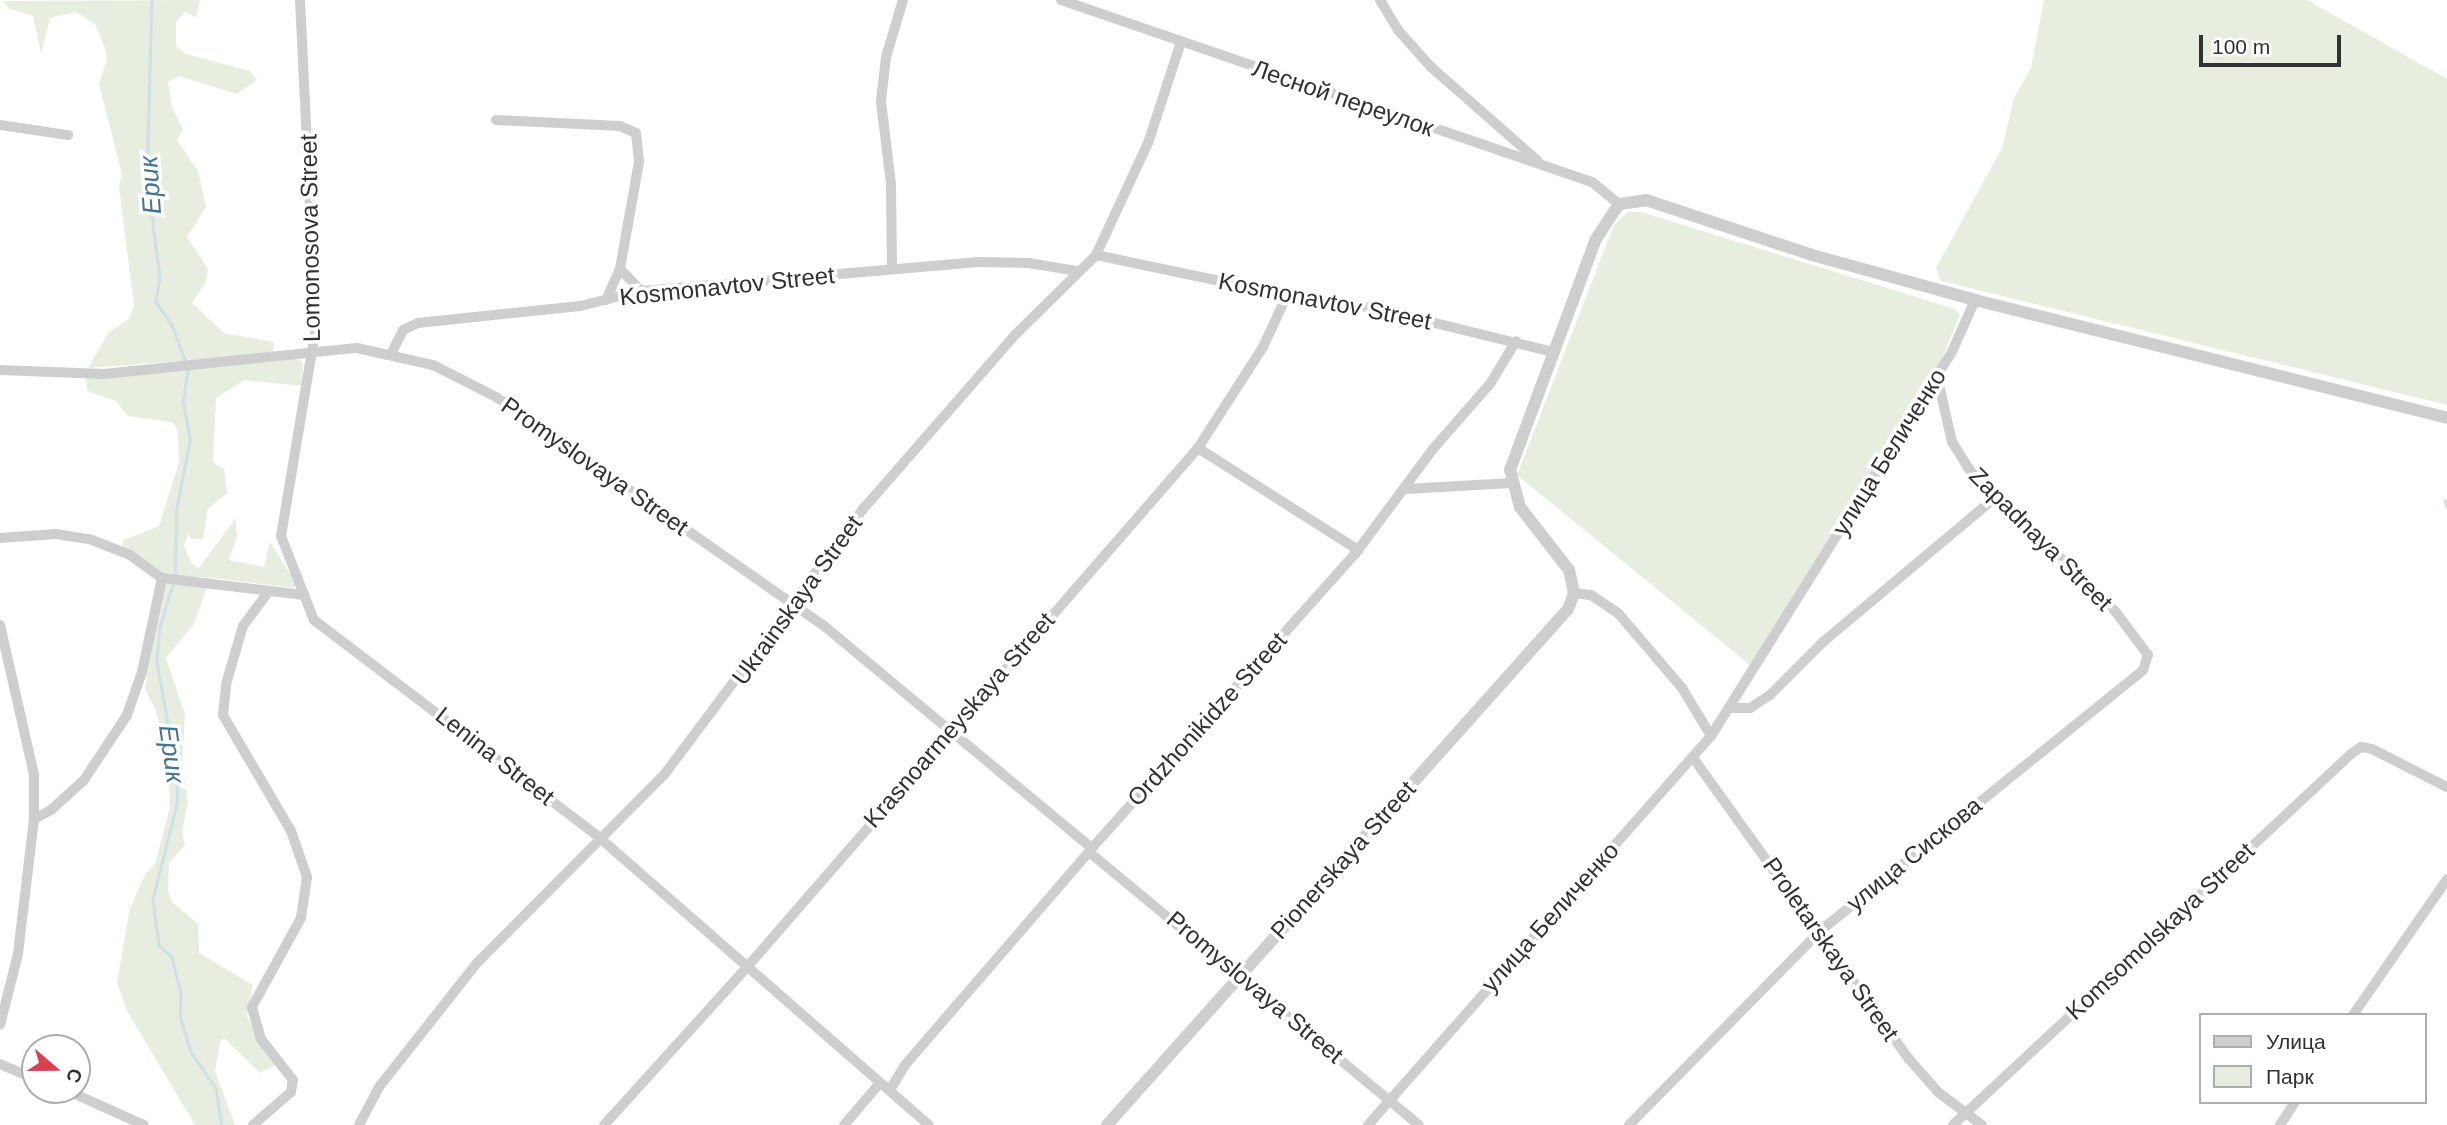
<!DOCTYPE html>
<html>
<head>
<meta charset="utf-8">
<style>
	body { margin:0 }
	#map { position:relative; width:2447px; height:1125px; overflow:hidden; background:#fff; font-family:Arial,sans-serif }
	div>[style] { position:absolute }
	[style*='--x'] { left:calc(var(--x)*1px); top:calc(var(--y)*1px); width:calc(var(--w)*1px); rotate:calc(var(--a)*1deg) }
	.green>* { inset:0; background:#e7eddf }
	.stream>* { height:2.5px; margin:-1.25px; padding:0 1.25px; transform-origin:1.25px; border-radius:1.25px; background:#cde1eb }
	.minor>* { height:10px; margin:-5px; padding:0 5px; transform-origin:5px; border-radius:5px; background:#cecece }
	.tertiary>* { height:12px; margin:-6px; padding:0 6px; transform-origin:6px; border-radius:6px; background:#cecece }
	span { translate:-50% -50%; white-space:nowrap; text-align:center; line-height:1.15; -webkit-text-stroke:7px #fff; paint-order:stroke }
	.street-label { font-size:24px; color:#313131 }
	.water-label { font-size:26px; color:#417590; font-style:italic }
	.legend { position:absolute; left:2199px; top:1013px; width:228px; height:91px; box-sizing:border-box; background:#fff; border:2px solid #adadad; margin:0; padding:9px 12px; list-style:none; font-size:21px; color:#313131 }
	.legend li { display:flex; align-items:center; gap:14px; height:35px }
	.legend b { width:35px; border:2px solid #adadad }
	.north { position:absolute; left:21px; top:1034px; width:70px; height:70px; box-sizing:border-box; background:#fff; border:2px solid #adadad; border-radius:50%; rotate:110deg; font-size:19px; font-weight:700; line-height:28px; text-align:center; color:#313131 }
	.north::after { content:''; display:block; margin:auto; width:24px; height:32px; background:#de3c4f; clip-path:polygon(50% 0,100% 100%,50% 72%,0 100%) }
	.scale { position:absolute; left:2199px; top:35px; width:142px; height:32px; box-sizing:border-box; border:4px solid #313131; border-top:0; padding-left:9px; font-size:21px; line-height:24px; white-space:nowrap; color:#313131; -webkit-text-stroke:5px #fff; paint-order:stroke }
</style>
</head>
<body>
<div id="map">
	<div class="green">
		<i style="clip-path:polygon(200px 0,196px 17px,185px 12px,176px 22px,176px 46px,186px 54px,250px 71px,257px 80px,237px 94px,179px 76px,168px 82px,172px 107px,183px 130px,177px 140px,198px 171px,206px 207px,187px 237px,208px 269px,206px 282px,192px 303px,224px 333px,274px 342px,273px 354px,88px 368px,108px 333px,129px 319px,134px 306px,119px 186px,122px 174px,99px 84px,107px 60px,105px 48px,95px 24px,75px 12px,50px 18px,41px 54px,33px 16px,10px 9px,2px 1px)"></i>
		<i style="clip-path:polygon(2044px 0,2307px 0,2447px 79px,2447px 405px,1941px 281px,1936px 268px,2002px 148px,2014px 98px,2031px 68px)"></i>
		<i style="clip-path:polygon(1628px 212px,1641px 212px,1955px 309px,1960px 315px,1940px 363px,1750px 665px,1517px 475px,1614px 225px)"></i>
		<i style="clip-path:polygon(297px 359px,303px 363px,302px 386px,245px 380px,216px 398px,213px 462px,224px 469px,227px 493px,208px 509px,203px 539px,191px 539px,188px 534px,184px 545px,191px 563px,199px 568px,236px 518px,237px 537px,229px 560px,264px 567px,270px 542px,296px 583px,294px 588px,206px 577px,165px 577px,122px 546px,124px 540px,159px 526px,179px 462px,178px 431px,172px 422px,128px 416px,116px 401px,87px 391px,86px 377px)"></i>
		<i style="clip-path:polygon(187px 583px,207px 587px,194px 624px,166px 658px,185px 715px,182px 765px,188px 801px,182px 833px,185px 845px,169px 863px,168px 892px,173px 903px,198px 924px,199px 953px,253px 985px,247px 1017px,276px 1065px,260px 1073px,224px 1038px,220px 1042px,215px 1071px,235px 1125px,195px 1125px,126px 1009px,117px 982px,130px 908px,146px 873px,155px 864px,170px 807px,168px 758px,156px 711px,145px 689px,150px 652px,161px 590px,167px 584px)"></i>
	</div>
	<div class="stream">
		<i style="--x:152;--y:0;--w:179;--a:91.6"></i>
		<i style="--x:147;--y:179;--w:98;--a:82.4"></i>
		<i style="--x:160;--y:276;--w:26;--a:99"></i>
		<i style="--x:156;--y:302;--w:28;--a:55"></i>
		<i style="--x:172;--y:325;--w:39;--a:69"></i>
		<i style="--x:2445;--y:500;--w:7;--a:74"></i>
		<i style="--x:175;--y:576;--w:65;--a:-89.1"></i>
		<i style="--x:176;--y:511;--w:73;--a:-79"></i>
		<i style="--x:190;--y:439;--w:38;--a:-101"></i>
		<i style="--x:183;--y:402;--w:34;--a:-82"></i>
		<i style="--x:174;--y:582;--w:47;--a:107.3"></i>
		<i style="--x:160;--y:627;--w:35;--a:95"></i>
		<i style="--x:157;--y:662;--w:121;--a:80"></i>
		<i style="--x:178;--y:781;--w:24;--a:92"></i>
		<i style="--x:177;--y:805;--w:97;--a:104.3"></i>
		<i style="--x:153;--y:899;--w:46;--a:82.6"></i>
		<i style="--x:159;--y:945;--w:18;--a:43"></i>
		<i style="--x:172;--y:957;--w:37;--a:76"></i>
		<i style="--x:181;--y:993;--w:23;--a:92"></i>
		<i style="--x:180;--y:1016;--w:38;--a:73"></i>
		<i style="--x:191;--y:1052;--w:44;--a:55.2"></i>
		<i style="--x:216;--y:1088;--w:37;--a:81"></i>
	</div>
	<div class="minor">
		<i style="--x:300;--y:0;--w:327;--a:87.2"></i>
		<i style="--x:316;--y:327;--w:212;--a:99.5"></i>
		<i style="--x:281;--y:536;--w:90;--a:68.6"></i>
		<i style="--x:314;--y:620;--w:361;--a:37.3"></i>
		<i style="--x:601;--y:839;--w:435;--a:41.1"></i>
		<i style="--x:1061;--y:0;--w:561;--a:18.92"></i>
		<i style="--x:1592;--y:182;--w:35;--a:39"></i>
		<i style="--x:1380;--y:0;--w:35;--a:59"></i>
		<i style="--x:1398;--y:30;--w:50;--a:48.3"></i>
		<i style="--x:1431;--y:67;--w:142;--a:41.3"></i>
		<i style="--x:496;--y:120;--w:124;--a:2.8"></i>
		<i style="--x:620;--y:126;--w:17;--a:24"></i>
		<i style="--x:636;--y:133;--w:29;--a:84"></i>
		<i style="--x:639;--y:162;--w:109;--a:100.1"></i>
		<i style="--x:620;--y:269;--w:30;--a:46"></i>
		<i style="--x:0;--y:125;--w:69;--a:8.4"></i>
		<i style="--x:1096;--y:255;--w:195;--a:11.8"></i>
		<i style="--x:1287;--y:295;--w:88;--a:8.5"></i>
		<i style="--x:1374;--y:308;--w:184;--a:13.8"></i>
		<i style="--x:892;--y:268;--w:84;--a:-90.7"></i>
		<i style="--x:891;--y:184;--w:84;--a:-96.9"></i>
		<i style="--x:881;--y:101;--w:44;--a:-83.5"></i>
		<i style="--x:886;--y:57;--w:59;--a:-73.4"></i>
		<i style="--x:606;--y:300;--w:34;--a:-66"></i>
		<i style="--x:392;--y:352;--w:25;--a:-63"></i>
		<i style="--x:403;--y:330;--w:17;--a:-25"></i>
		<i style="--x:418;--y:323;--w:163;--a:-6"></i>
		<i style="--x:580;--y:306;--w:63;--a:-13.8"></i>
		<i style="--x:641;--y:291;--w:336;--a:-4.9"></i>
		<i style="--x:976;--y:262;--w:53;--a:1.1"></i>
		<i style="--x:1029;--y:263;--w:49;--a:9.5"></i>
		<i style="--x:0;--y:370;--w:104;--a:2.2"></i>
		<i style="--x:104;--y:374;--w:254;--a:-5.9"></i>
		<i style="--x:357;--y:348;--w:78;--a:12.6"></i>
		<i style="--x:433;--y:365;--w:71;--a:26.9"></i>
		<i style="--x:496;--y:397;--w:399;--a:34.9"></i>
		<i style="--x:823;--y:625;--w:349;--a:39.7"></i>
		<i style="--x:1198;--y:448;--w:190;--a:32.5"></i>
		<i style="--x:1406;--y:489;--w:106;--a:-3.2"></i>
		<i style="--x:0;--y:538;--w:56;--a:-4.1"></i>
		<i style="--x:56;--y:534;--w:36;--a:9"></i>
		<i style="--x:92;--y:540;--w:41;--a:21.5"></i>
		<i style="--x:130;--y:555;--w:39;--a:36"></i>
		<i style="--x:162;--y:578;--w:143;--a:6.8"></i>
		<i style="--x:1574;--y:593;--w:17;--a:7"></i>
		<i style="--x:1591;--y:595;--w:32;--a:34"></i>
		<i style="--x:1618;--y:613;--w:99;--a:49.5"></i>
		<i style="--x:1682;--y:688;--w:56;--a:58.9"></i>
		<i style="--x:0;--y:625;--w:154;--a:77.2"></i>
		<i style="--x:34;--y:775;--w:44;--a:90"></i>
		<i style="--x:34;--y:819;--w:136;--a:96.8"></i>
		<i style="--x:18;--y:954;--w:73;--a:104.2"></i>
		<i style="--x:1731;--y:708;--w:19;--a:0"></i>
		<i style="--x:1750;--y:708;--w:24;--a:-33"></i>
		<i style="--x:1770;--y:695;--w:75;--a:-45"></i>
		<i style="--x:1823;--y:642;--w:226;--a:-40"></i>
		<i style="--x:1694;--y:759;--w:369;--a:54.4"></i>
		<i style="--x:1909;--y:1059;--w:44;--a:48.7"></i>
		<i style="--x:1938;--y:1092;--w:55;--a:36.9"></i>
		<i style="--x:34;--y:819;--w:19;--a:-28"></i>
		<i style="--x:51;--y:810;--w:45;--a:-42.3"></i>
		<i style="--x:84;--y:780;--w:78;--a:-56.5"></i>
		<i style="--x:127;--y:715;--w:46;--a:-70.8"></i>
		<i style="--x:142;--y:672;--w:96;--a:-78"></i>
		<i style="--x:1089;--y:852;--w:428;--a:39.6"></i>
		<i style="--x:2353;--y:1015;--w:165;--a:-55.3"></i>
		<i style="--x:0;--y:1064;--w:38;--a:23"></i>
		<i style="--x:66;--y:1090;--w:85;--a:24.2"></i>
		<i style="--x:890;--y:1090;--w:29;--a:-59"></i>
		<i style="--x:905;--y:1065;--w:286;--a:-49.2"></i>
		<i style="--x:1092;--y:848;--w:399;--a:-48.2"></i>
		<i style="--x:1358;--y:550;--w:126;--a:-53.4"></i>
		<i style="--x:1433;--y:449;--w:86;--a:-48.8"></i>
		<i style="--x:1490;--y:384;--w:50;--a:-58.8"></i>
		<i style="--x:253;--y:1125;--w:50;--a:-41"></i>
		<i style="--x:291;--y:1092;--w:12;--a:-81"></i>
		<i style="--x:293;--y:1080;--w:52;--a:-128"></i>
		<i style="--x:261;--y:1039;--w:33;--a:-106"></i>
		<i style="--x:252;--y:1007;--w:102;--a:-61.2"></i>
		<i style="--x:301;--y:918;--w:41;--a:-81.7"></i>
		<i style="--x:307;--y:877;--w:49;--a:-109.2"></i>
		<i style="--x:291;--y:831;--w:134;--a:-120.4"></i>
		<i style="--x:223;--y:715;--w:31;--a:-84"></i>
		<i style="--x:226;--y:684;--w:60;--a:-73.7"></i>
		<i style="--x:243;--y:626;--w:44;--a:-53.4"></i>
		<i style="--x:359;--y:1125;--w:43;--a:-62.2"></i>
		<i style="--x:379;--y:1087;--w:158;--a:-51.7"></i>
		<i style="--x:477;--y:963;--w:265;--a:-45.2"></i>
		<i style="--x:664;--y:775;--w:334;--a:-53.2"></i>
		<i style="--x:864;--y:508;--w:231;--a:-48.9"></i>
		<i style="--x:1016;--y:334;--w:112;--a:-44.6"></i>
		<i style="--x:1096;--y:255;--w:123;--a:-65.1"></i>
		<i style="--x:1148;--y:143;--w:106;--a:-71.9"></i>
		<i style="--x:604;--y:1125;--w:215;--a:-47.8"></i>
		<i style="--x:748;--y:966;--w:686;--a:-49.02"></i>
		<i style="--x:1198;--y:448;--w:120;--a:-57.2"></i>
		<i style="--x:1263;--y:347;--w:57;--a:-65.2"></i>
		<i style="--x:844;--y:1125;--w:55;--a:-49.4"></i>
		<i style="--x:1368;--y:1125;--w:519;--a:-48.6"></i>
		<i style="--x:1711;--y:736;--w:451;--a:-57.9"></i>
		<i style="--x:1951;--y:354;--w:59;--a:-66"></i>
		<i style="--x:1629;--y:1125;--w:272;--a:-45.4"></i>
		<i style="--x:1820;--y:931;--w:415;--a:-38.9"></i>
		<i style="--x:2143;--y:670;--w:16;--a:-72"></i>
		<i style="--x:2148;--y:655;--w:55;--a:-126.9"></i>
		<i style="--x:2115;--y:611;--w:204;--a:-135.8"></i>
		<i style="--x:1969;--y:469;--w:32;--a:-122"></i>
		<i style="--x:1952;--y:442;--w:68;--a:-102.8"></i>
		<i style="--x:1953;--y:1125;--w:544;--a:-42.99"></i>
		<i style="--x:2351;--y:754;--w:12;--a:-35"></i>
		<i style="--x:2361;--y:747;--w:11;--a:10"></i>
		<i style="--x:2372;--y:749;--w:84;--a:26.9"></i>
		<i style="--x:2280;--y:1125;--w:27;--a:-57"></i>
	</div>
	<div class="tertiary">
		<i style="--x:1107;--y:1125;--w:692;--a:-48.22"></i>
		<i style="--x:1568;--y:609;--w:17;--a:-69"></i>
		<i style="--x:1574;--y:593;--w:24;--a:-102"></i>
		<i style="--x:1569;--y:570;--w:80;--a:-127.9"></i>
		<i style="--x:1520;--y:507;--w:38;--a:-105"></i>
		<i style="--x:1510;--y:470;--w:246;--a:-69.6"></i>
		<i style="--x:1596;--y:239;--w:42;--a:-56.7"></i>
		<i style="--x:1619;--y:204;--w:27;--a:-8"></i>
		<i style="--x:1646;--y:200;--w:175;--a:18.3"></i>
		<i style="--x:1812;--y:255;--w:169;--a:15.4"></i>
		<i style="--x:1975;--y:300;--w:487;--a:14"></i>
	</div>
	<div class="street-label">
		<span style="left:1343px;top:98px;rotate:19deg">Лесной переулок</span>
		<span style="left:310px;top:238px;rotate:-91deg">Lomonosova Street</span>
		<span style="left:727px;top:286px;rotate:-6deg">Kosmonavtov Street</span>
		<span style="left:1325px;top:301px;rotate:11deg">Kosmonavtov Street</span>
		<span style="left:1889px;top:452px;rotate:-58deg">улица Беличенко</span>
		<span style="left:595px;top:466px;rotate:35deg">Promyslovaya Street</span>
		<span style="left:2041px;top:539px;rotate:45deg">Zapadnaya Street</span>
		<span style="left:797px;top:600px;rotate:-54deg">Ukrainskaya Street</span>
		<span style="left:1207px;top:719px;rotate:-48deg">Ordzhonikidze Street</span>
		<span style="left:959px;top:720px;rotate:-49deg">Krasnoarmeyskaya Street</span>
		<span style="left:495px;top:756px;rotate:38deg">Lenina Street</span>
		<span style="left:1914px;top:854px;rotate:-39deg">улица Сискова</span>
		<span style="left:1343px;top:860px;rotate:-48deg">Pionerskaya Street</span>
		<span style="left:1550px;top:917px;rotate:-48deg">улица Беличенко</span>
		<span style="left:2160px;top:931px;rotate:-43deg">Komsomolskaya Street</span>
		<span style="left:1831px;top:949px;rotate:55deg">Proletarskaya Street</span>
		<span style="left:1255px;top:987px;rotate:40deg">Promyslovaya Street</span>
	</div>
	<div class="water-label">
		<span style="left:151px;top:185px;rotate:-94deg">Ерик</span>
		<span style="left:171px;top:754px;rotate:82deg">Ерик</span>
	</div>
	<ul class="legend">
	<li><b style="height:9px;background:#cecece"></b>Улица</li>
	<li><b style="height:19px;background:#e7eddf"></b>Парк</li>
	</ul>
	<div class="north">С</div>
	<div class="scale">100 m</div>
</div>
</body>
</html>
